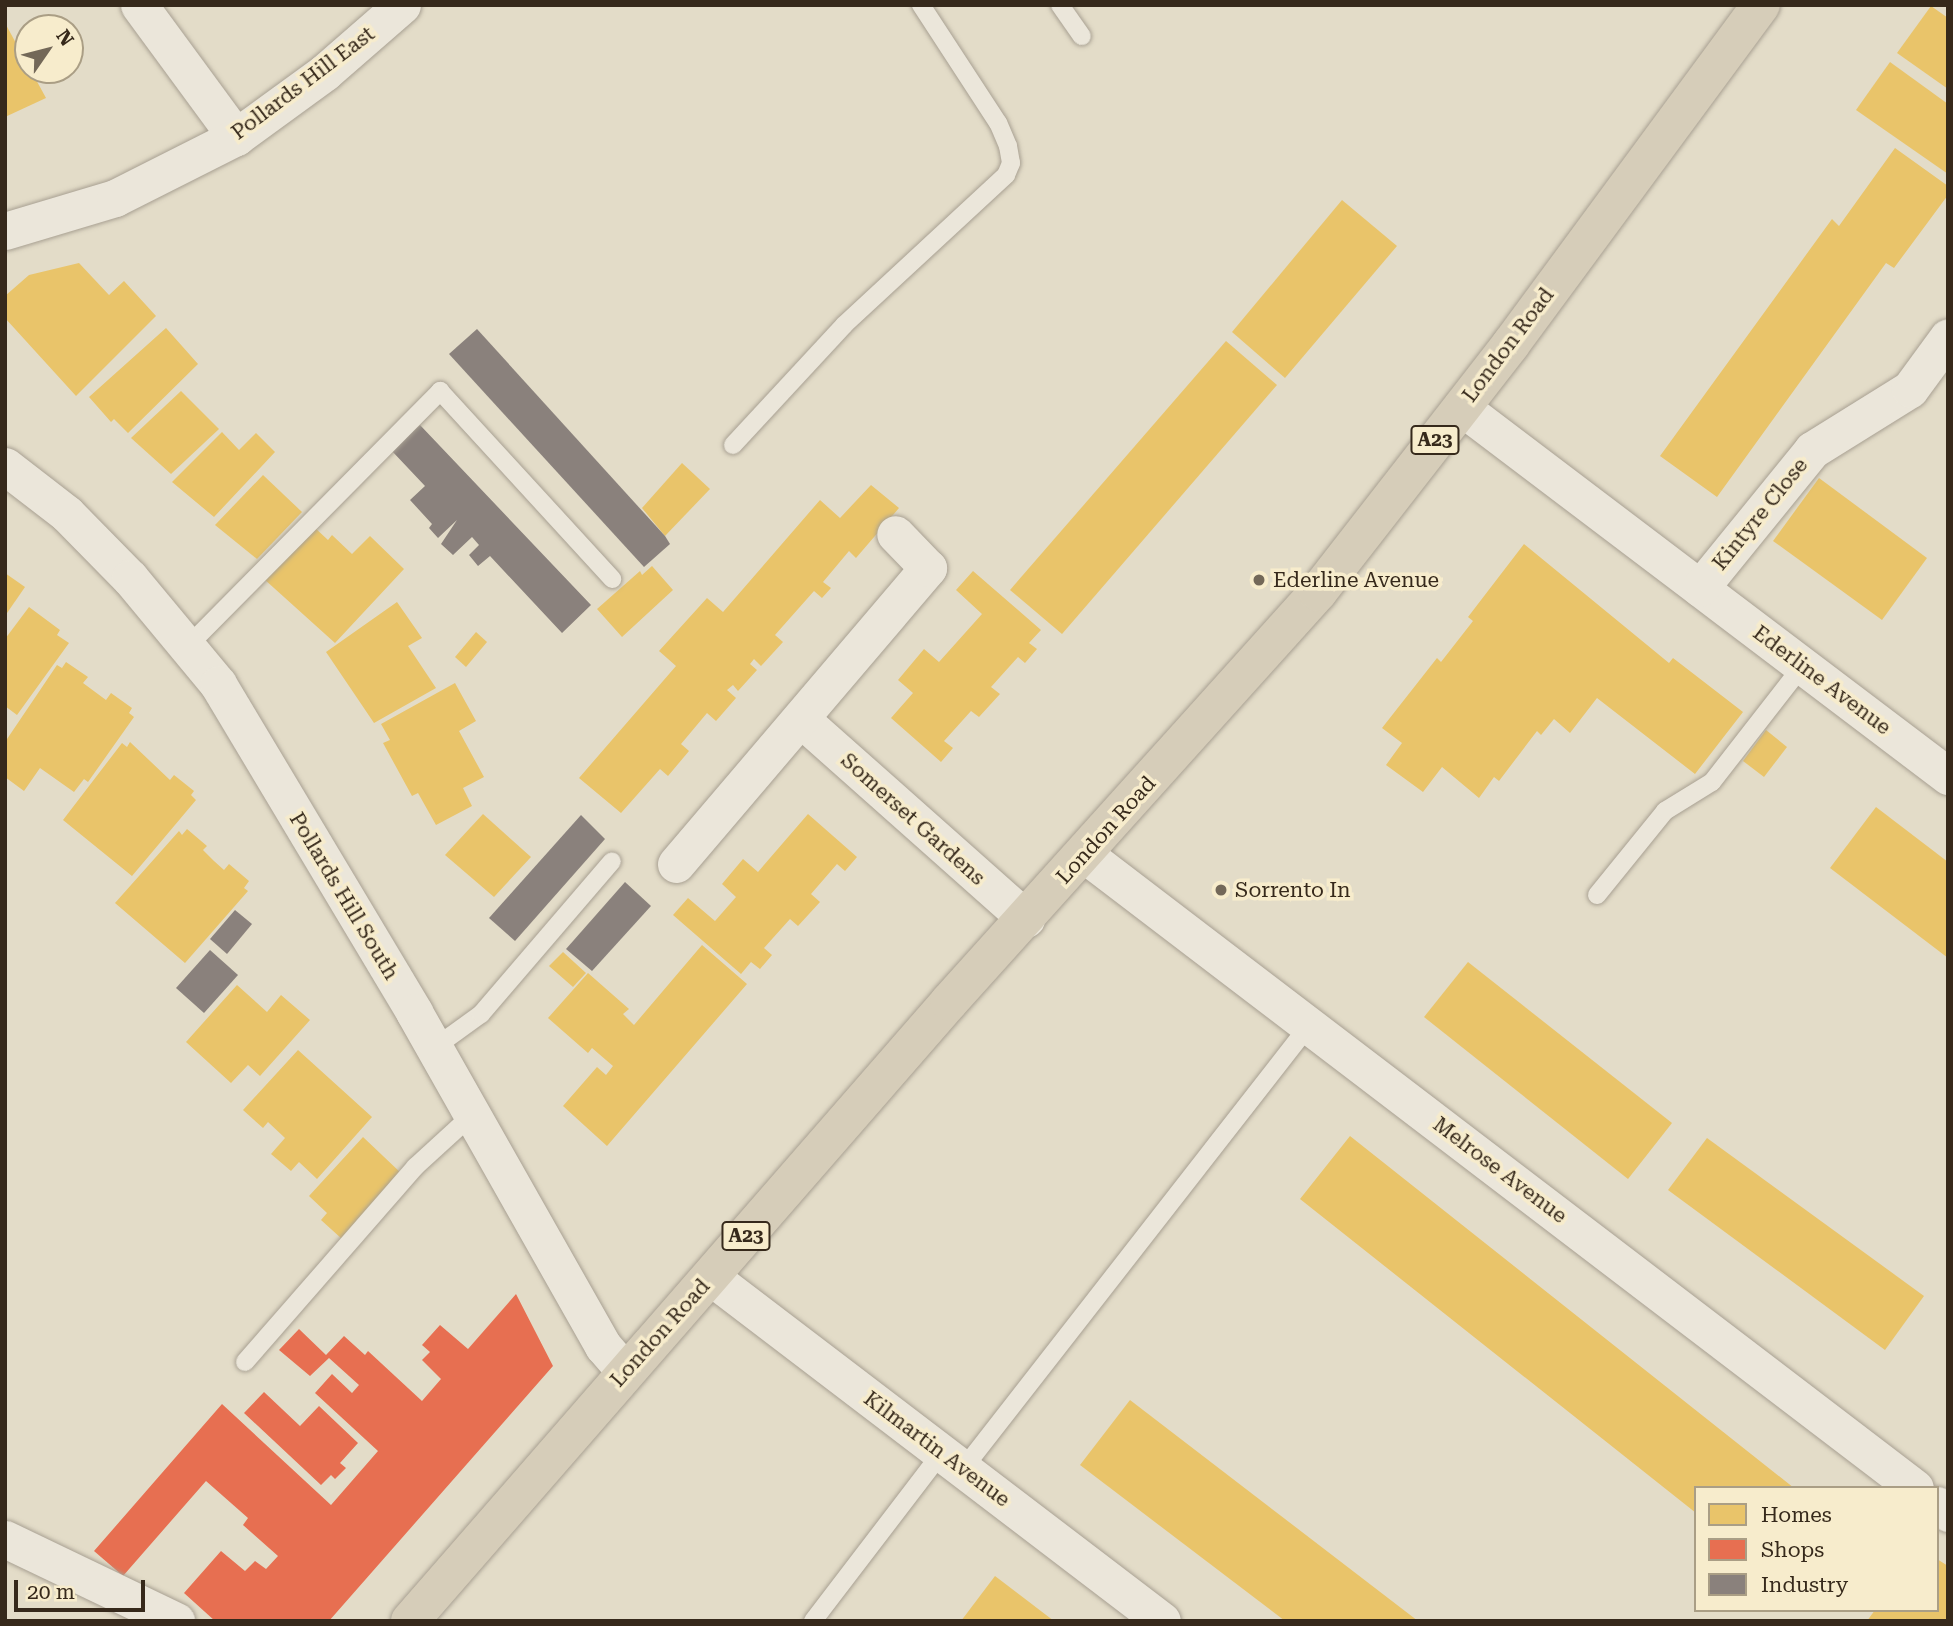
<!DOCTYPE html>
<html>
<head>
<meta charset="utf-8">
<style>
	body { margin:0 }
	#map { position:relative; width:1953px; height:1626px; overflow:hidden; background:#e3dcc8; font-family:"Roboto Serif",serif }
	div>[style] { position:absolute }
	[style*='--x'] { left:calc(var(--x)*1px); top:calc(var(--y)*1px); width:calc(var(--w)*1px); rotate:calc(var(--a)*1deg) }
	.homes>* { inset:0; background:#e9c46a }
	.shops>* { inset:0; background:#e76f51 }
	.industry>* { inset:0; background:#8a817c }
	.roads { filter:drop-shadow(0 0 2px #a8a092) drop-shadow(0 0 2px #a8a092) }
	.lane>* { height:18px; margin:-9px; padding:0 9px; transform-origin:9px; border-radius:9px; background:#ebe6da }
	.street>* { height:37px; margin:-18.5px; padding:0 18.5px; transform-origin:18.5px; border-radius:18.5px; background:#ebe6da }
	.highway>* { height:38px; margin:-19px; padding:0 19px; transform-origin:19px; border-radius:19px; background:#d6cdb9 }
	.dots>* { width:19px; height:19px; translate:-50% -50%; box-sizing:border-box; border:4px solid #f7eccc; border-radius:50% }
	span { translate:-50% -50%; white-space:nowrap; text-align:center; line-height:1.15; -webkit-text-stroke:7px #f7eccc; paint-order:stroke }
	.shield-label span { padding:2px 5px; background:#f7eccc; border:2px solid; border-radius:5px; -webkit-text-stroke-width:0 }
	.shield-label { font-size:19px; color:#36291b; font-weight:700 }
	.street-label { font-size:21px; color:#36291b }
	.poi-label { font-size:21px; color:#36291b }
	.left { translate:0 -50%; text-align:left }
	.frame { position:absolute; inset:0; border:7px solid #36291b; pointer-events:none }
	.legend { position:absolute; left:1694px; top:1486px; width:245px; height:126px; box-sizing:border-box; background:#f7eccc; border:2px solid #aa9e85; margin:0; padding:9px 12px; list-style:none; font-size:21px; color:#36291b }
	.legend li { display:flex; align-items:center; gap:14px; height:35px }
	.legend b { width:35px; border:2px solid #aa9e85 }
	.north { position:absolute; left:14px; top:14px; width:70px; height:70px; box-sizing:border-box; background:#f7eccc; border:2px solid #aa9e85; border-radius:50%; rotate:55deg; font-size:19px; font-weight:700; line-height:28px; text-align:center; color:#36291b }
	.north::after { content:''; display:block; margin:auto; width:24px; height:32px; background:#736858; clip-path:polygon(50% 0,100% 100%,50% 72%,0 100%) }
	.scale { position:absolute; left:14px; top:1580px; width:131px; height:32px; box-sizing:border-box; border:4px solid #36291b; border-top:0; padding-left:9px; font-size:21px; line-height:24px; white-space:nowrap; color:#36291b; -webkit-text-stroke:5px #f7eccc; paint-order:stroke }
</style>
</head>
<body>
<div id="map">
	<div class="homes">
		<i style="clip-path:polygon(1931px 6px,1948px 18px,1948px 89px,1897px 53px)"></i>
		<i style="clip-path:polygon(5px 23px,46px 98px,5px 117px)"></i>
		<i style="clip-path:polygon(1890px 62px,1948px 104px,1948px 174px,1856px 110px)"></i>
		<i style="clip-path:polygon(1895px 148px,1948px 186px,1948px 195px,1894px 268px,1886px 263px,1717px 497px,1660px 456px,1832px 219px,1839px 226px)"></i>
		<i style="clip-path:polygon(1342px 200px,1397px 246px,1285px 378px,1232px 332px)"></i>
		<i style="clip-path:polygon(79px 263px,109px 295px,124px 281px,156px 316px,76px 396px,5px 318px,5px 296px,29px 275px)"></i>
		<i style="clip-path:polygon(166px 328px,198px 364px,128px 433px,114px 419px,111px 422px,89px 397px)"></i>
		<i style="clip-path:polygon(1226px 341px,1277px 385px,1062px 634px,1010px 590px)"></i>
		<i style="clip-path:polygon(181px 391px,219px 429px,171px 474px,131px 438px)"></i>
		<i style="clip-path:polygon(222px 432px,239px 450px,256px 433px,275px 452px,214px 517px,172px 482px)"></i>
		<i style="clip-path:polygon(682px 463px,710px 489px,665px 536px,642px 508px)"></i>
		<i style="clip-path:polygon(263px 475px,302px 512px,257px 559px,215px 525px)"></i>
		<i style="clip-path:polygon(1819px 478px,1927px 558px,1882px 620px,1773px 541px)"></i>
		<i style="clip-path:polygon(871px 485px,899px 508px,856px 558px,849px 551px,823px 582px,831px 588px,822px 598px,814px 591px,775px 635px,783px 642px,761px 666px,754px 659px,750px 664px,757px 670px,738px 691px,733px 685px,727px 690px,736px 698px,716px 721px,707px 713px,681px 744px,689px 751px,668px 776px,660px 769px,621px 813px,579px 778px,676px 666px,659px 651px,707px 598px,723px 612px,820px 500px,840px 518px)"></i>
		<i style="clip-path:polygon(314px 527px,328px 540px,332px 535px,352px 554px,370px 536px,404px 569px,335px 643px,264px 579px)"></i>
		<i style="clip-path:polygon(1524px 544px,1669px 663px,1673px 658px,1743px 712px,1695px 774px,1597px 698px,1570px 733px,1554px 719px,1541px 735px,1537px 731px,1499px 781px,1494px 777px,1479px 798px,1442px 767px,1423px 792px,1386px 765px,1402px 743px,1382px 728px,1437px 658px,1441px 662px,1473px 621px,1468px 617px)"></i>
		<i style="clip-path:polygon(652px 566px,673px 590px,622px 637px,597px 609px,640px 571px,642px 575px)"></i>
		<i style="clip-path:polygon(973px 571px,1041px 630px,1029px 643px,1037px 649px,1025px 663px,1018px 657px,991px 687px,1000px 694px,979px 717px,971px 711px,944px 741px,953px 748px,941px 762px,891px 718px,913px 693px,898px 680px,924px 649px,939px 662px,982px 614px,956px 590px)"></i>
		<i style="clip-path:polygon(5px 573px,25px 587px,5px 616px)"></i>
		<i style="clip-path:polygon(397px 602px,422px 638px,408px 646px,436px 688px,374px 723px,326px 652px)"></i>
		<i style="clip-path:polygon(29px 607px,60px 630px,57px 635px,69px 643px,17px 715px,5px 706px,5px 639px)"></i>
		<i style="clip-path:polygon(476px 632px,487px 642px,466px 667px,455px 657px)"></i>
		<i style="clip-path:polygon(66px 662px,88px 677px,83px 683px,106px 700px,111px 693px,132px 708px,129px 713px,134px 717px,88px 782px,84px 779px,74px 792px,40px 768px,24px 791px,5px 777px,5px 742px,57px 665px,62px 668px)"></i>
		<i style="clip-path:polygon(455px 683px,476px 721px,459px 731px,484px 777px,463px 788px,472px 806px,436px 825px,418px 793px,412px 796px,383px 743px,390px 740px,381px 724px)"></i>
		<i style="clip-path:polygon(1766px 730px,1787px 747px,1764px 777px,1743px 761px)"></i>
		<i style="clip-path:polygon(130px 742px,170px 780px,174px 775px,194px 791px,191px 795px,196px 800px,132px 876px,63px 820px,122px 743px,127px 747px)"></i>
		<i style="clip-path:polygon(1876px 807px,1948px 862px,1948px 958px,1830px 868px)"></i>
		<i style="clip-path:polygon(483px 814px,531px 857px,494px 897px,445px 855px)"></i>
		<i style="clip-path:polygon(808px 814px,857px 857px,845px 871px,837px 864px,811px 894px,820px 902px,798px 926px,790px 919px,764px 948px,772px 955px,760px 969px,751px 962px,741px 974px,673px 915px,688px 898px,715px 921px,736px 897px,722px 884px,743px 859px,758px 872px)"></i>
		<i style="clip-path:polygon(187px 829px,207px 846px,203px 850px,214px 861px,224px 870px,229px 864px,249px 881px,244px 888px,248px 891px,185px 963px,115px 903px,179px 831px,182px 835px)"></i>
		<i style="clip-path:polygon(702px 945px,747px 984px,607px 1146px,563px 1106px,597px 1067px,606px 1075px,613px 1066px,592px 1048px,588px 1053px,548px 1018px,588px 973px,629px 1009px,623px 1014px,634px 1025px)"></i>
		<i style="clip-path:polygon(563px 952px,586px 973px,573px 987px,549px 966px)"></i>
		<i style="clip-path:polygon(1468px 962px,1672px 1123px,1628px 1179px,1424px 1017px)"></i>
		<i style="clip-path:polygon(237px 985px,267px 1012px,281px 995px,310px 1020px,260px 1076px,248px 1065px,231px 1083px,186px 1042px)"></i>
		<i style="clip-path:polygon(298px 1050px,372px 1117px,317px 1179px,299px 1162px,291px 1171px,271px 1154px,285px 1138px,268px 1122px,263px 1128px,243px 1110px)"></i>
		<i style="clip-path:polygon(1350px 1136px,1794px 1488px,1696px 1488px,1696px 1513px,1300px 1199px)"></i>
		<i style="clip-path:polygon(363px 1137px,402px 1174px,342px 1239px,321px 1220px,327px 1213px,309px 1196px)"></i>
		<i style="clip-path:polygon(1707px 1138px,1924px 1296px,1885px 1350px,1668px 1190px)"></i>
		<i style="clip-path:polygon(1130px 1400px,1418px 1621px,1285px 1621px,1080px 1465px)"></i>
		<i style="clip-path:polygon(1937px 1559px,1948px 1566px,1948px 1621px,1867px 1621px,1875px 1610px,1937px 1610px)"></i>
		<i style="clip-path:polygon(995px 1576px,1054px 1621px,961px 1621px)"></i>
	</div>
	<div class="shops">
		<i style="clip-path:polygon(516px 1294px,553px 1366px,329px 1621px,215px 1621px,184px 1593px,221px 1551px,245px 1571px,255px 1561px,266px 1569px,278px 1556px,243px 1525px,248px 1518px,206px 1481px,123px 1576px,94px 1551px,222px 1404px,331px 1505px,378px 1451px,315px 1393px,332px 1374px,352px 1393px,359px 1385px,329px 1358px,310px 1376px,279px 1350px,299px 1329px,326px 1355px,344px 1336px,365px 1355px,368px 1351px,422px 1401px,441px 1379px,422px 1360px,430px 1352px,422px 1345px,440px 1325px,468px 1349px)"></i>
		<i style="clip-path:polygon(264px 1392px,300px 1426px,319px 1406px,358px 1443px,340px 1463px,346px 1468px,335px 1479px,331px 1475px,321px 1485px,244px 1413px)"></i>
	</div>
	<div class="industry">
		<i style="clip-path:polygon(477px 329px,665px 536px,670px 544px,644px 567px,449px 354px)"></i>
		<i style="clip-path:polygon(420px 425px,591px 605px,562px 633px,490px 556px,478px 566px,469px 555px,479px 545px,472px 537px,453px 555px,441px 544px,457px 520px,438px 538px,429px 528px,432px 524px,410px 500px,425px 486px,391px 450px)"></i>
		<i style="clip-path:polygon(581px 815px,605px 839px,515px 941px,489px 918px)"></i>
		<i style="clip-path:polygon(625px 882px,651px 906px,592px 971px,566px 949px)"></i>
		<i style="clip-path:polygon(235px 910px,252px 924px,227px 954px,210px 939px)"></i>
		<i style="clip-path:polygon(210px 950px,238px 975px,204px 1013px,176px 988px)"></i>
	</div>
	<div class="roads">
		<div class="lane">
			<i style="--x:1060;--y:5;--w:38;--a:55"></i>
			<i style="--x:733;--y:445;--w:163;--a:-47.2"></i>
			<i style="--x:844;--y:325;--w:221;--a:-42.8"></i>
			<i style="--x:1006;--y:175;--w:13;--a:-67"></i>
			<i style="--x:1011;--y:163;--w:17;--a:-100"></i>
			<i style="--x:1008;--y:146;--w:25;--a:-113"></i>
			<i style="--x:998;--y:123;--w:141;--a:-123.1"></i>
			<i style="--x:188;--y:646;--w:359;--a:-45.3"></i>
			<i style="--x:440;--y:391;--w:255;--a:47.5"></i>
			<i style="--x:1597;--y:895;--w:108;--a:-51"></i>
			<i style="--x:1665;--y:811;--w:55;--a:-31.7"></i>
			<i style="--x:1712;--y:782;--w:148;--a:-52.1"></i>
			<i style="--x:434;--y:1048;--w:58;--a:-35.9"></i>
			<i style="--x:481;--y:1014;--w:201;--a:-49.4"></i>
			<i style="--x:245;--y:1362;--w:259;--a:-48.9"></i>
			<i style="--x:415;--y:1167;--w:77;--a:-42.4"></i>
			<i style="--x:963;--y:1469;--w:564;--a:-52.05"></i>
			<i style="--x:813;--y:1621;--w:213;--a:-52.6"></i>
		</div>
		<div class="street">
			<i style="--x:139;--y:5;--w:164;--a:53.7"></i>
			<i style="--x:5;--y:231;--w:115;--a:-16.7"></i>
			<i style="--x:115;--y:198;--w:136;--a:-26.8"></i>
			<i style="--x:236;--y:137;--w:110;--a:-36.1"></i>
			<i style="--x:325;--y:72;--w:102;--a:-41"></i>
			<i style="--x:1461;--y:407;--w:611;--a:37.15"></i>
			<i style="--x:5;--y:466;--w:78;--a:37.7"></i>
			<i style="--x:67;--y:514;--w:90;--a:45.5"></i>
			<i style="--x:130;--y:578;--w:138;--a:50.3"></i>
			<i style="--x:218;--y:684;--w:382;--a:59.1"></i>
			<i style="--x:414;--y:1012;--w:384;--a:60.5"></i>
			<i style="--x:603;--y:1346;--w:33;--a:49"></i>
			<i style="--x:1700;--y:588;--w:178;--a:-50.9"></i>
			<i style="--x:1812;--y:450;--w:115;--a:-31.9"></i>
			<i style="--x:1910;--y:389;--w:64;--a:-53.8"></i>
			<i style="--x:801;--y:719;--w:301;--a:41.6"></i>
			<i style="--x:1084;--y:854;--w:1045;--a:37.34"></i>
			<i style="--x:676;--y:864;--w:389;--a:-49.6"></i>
			<i style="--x:928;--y:568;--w:47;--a:-134.1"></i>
			<i style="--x:711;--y:1277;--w:567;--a:37.33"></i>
			<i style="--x:1937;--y:1505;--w:14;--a:36"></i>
			<i style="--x:5;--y:1539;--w:190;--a:25.6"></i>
		</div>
		<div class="highway">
			<i style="--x:410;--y:1621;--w:821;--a:-48.95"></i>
			<i style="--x:949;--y:1002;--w:552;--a:-48.01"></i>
			<i style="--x:1318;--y:592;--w:314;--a:-52.1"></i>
			<i style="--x:1511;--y:344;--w:421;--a:-53.6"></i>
		</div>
	</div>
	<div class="dots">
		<i style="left:1259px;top:580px;background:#736858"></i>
		<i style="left:1221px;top:890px;background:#736858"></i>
	</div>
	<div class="shield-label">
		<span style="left:1435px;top:440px">A23</span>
		<span style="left:746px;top:1236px">A23</span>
	</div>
	<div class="street-label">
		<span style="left:303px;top:83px;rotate:-37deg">Pollards Hill East</span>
		<span style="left:1508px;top:345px;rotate:-53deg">London Road</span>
		<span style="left:1760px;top:514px;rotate:-51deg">Kintyre Close</span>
		<span style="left:1822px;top:680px;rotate:37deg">Ederline Avenue</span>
		<span style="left:913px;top:819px;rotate:42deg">Somerset Gardens</span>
		<span style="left:1106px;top:830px;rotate:-48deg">London Road</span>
		<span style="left:344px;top:896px;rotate:59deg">Pollards Hill South</span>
		<span style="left:1500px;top:1170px;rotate:37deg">Melrose Avenue</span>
		<span style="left:660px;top:1333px;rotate:-48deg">London Road</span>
		<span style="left:937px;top:1449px;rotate:37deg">Kilmartin Avenue</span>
	</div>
	<div class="poi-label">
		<span class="left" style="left:1273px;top:580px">Ederline Avenue</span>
		<span class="left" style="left:1235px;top:890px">Sorrento In</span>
	</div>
	<div class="frame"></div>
	<ul class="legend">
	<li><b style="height:19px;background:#e9c46a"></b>Homes</li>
	<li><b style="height:19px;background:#e76f51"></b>Shops</li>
	<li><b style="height:19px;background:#8a817c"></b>Industry</li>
	</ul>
	<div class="north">N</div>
	<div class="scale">20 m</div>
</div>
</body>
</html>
